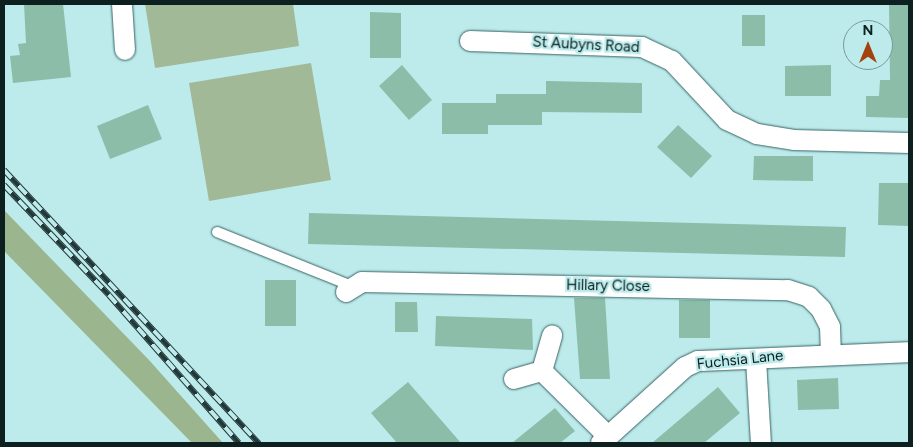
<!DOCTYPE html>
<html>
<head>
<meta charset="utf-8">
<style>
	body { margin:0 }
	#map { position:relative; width:913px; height:447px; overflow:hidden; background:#bdebec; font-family:Figtree,sans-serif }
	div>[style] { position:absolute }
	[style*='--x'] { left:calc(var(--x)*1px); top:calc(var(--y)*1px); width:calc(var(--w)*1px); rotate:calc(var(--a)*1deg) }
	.green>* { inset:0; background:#a1b997 }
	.forest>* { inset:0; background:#9bb68f }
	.building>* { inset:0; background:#8bbda8 }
	.roads { filter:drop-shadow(0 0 1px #386263) drop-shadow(0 0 1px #386263) }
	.lane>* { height:10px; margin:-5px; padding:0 5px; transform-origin:5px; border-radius:5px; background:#fff }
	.street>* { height:20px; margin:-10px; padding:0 10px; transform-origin:10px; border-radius:10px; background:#fff }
	.rail>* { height:5.5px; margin-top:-2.75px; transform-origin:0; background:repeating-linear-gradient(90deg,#bdebec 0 11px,#223737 0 22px); box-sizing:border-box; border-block:1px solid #223737 }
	span { translate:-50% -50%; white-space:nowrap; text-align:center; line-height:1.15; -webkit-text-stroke:4.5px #bdebec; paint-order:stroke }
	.street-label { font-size:15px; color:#0d1f1f }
	.frame { position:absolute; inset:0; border:5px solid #0d1f1f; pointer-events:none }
	.north { position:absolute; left:843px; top:20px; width:50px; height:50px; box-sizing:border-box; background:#bdebec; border:1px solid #77999a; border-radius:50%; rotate:0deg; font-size:14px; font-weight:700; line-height:20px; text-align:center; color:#0d1f1f }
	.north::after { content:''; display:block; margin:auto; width:18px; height:22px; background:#a5410a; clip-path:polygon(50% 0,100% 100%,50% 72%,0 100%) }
</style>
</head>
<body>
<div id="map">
	<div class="green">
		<i style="clip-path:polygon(145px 4px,293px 4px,299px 46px,155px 68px)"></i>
		<i style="clip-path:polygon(311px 63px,331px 180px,209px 201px,189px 83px)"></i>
	</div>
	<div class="forest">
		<i style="clip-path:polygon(4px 210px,149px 360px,223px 443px,192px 443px,4px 251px)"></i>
	</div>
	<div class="building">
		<i style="clip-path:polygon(24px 4px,63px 4px,71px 77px,13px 83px,10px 56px,20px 55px,18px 44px,26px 43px)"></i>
		<i style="clip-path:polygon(889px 4px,909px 4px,909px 118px,866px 117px,866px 96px,879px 96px,880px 80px,890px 80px)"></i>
		<i style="clip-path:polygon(370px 12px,401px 13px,401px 58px,370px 58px)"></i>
		<i style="clip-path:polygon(742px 15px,765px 15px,765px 46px,742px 46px)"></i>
		<i style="clip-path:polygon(402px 65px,432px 100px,409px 120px,379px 86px)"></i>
		<i style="clip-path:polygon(831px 65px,831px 96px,785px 96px,785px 66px)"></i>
		<i style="clip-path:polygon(546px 81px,642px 83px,642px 113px,542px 112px,542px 125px,488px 125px,488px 134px,442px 134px,442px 103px,496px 103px,496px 94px,546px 94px)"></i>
		<i style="clip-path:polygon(148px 105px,162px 139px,110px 159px,97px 126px)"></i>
		<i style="clip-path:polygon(678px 125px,712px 156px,691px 178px,657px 147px)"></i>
		<i style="clip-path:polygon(754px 156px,813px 156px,813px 181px,753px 180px)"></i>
		<i style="clip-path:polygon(879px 183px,909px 183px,909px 226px,878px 225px)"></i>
		<i style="clip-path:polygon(309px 213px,846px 227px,845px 257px,308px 244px)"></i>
		<i style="clip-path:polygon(265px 280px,296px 280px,296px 326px,265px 326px)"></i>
		<i style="clip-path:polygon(574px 298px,605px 298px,610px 379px,580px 379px)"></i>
		<i style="clip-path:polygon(679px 300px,710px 300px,710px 338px,679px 338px)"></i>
		<i style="clip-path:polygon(395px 302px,417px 302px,418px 332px,395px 332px)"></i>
		<i style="clip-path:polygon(436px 316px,532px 319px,533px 350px,435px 346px)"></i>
		<i style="clip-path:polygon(838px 378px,839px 409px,798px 410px,797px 380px)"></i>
		<i style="clip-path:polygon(408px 382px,461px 443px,397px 443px,371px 413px)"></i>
		<i style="clip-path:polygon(718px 387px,740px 413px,704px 443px,652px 443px)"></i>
		<i style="clip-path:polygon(555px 408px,575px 431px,560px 443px,512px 443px)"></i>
	</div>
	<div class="roads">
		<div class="lane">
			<i style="--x:217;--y:232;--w:145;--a:21.8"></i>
		</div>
		<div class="street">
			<i style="--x:122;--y:4;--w:46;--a:86.3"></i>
			<i style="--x:470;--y:41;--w:172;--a:2"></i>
			<i style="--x:642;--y:47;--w:33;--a:25"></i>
			<i style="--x:672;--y:61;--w:81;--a:47"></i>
			<i style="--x:727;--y:120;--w:33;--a:25"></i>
			<i style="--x:757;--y:134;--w:37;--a:9"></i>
			<i style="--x:794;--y:140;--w:115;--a:1.5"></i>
			<i style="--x:346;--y:292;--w:19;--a:-32"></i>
			<i style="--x:362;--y:282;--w:426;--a:1.1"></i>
			<i style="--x:788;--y:290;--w:22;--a:18"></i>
			<i style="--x:809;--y:297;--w:17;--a:45"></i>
			<i style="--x:821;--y:309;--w:20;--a:63"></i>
			<i style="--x:830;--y:327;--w:25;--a:88"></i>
			<i style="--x:756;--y:360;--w:83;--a:86.6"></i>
			<i style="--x:542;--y:371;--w:93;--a:44.6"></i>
			<i style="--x:514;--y:379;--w:29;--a:-16"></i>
			<i style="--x:542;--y:371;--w:37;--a:-74"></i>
			<i style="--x:601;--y:443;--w:113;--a:-42.1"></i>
			<i style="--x:685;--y:367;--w:14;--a:-25"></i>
			<i style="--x:698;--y:361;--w:211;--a:-2.4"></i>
		</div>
	</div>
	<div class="rail">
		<i style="--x:4;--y:170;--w:374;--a:47"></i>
		<i style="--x:4;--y:185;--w:152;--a:46.3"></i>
		<i style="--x:109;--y:295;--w:197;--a:48.7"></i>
	</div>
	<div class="street-label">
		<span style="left:586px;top:45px;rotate:3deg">St Aubyns Road</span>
		<span style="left:608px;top:286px;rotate:1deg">Hillary Close</span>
		<span style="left:740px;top:360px;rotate:-6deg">Fuchsia Lane</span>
	</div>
	<div class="frame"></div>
	<div class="north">N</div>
</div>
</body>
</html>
